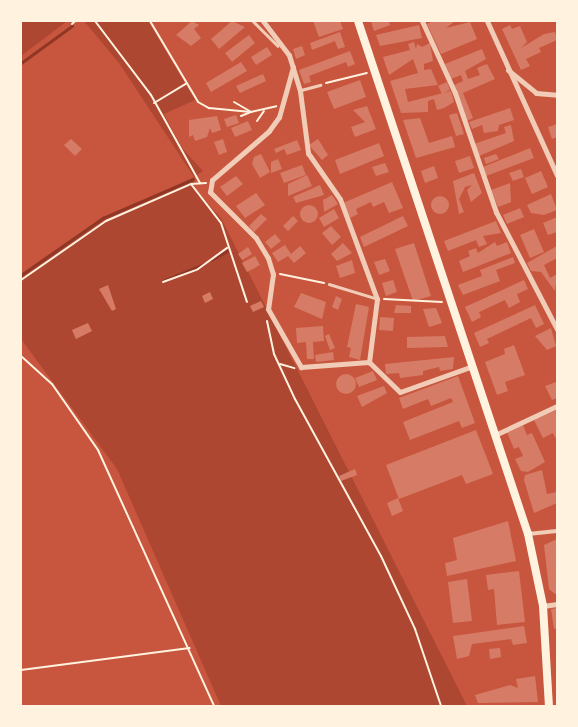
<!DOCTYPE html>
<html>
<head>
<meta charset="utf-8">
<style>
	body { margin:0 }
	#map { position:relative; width:578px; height:727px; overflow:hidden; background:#c8553d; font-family:"Work Sans",sans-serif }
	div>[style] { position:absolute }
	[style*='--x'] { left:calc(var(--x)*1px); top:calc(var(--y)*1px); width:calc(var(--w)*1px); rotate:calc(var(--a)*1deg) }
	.green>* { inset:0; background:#ae4732 }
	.stream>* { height:2.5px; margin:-1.25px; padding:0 1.25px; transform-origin:1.25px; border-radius:1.25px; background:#8f3625 }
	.building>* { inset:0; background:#d67c66 }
	.round { border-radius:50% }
	.path>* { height:2px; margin:-1px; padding:0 1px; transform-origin:1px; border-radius:1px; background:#fff3e0 }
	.service>* { height:2.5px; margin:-1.25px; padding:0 1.25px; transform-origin:1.25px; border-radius:1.25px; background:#f1ccb7 }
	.pedestrian>* { height:4px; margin:-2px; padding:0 2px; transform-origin:2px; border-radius:2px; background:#f1ccb7 }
	.minor>* { height:5px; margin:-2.5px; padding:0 2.5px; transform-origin:2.5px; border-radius:2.5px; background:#f1ccb7 }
	.primary>* { height:8px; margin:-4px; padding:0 4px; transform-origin:4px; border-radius:4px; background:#fff3e0 }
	span { translate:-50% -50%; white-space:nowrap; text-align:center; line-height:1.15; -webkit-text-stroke:4.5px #fff3e0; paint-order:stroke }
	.frame { position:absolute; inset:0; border:22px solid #fff3e0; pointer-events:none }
</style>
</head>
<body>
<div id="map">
	<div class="green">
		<i style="clip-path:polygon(21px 21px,67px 21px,21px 56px)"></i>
		<i style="clip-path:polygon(84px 21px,148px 21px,195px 100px,164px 114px,182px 148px,203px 171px,194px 177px,194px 190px,221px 218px,467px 706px,221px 706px,117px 469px,21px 339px,21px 277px,104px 220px,194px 177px,119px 63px)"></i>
	</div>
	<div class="stream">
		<i style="--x:21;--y:63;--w:63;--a:-36"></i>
		<i style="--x:211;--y:260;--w:18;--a:-29"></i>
		<i style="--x:21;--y:275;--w:100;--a:-34.8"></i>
		<i style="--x:103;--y:218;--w:98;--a:-23.4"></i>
		<i style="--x:163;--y:281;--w:44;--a:-22.5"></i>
	</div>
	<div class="building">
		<i style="clip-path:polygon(192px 21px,199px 25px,194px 29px,201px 38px,191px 46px,176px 35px)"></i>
		<i style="clip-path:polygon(232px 21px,245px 27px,219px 49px,211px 39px)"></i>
		<i style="clip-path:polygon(313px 21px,340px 21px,343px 29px,319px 37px)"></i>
		<i style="clip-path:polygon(371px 21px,389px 21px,390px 25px,374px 31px)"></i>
		<i style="clip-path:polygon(433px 21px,455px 21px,446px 28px,470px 22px,477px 39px,441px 54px,427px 24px)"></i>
		<i style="clip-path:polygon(419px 25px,422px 38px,380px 46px,376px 35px)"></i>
		<i style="clip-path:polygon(510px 25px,512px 29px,520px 26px,527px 42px,521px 48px,544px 34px,555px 32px,557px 40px,539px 48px,541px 52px,526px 59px,530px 66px,521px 70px,502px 29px)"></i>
		<i style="clip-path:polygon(340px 32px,345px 47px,338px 49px,335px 41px,312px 50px,310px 43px)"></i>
		<i style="clip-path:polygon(249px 35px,255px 43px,232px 62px,225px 53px)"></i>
		<i style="clip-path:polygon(414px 42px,416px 49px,417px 44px,422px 47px,430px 43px,433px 61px,424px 64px,424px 70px,431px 69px,438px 85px,405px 89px,408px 102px,451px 91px,454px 102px,444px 108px,437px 110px,434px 99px,428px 101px,428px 112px,401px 113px,390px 81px,418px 73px,413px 59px,389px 75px,383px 57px,410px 50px,408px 44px)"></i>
		<i style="clip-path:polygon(302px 46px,305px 55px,296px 59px,293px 49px)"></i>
		<i style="clip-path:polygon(267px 47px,272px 55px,256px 65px,251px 57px)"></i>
		<i style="clip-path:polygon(482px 49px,486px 59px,465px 71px,468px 79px,480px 75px,477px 68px,487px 64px,495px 79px,463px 93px,473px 118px,467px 121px,454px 85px,463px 81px,461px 75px,451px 79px,445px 64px)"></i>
		<i style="clip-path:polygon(350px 51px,355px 64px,348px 67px,346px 62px,309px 76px,311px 82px,304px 84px,299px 70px)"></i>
		<i style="clip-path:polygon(241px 62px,247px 71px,211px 92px,206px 83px)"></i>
		<i style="clip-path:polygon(263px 74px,266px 81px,240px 93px,236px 86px)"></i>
		<i style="clip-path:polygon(360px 80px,366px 97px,334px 109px,327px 92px)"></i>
		<i style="clip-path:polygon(447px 82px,450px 90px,442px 94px,438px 86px)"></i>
		<i style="clip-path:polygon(367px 106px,376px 129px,355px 137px,351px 127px,365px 122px,353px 110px)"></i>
		<i style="clip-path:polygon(510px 108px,514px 120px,499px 125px,498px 131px,484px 133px,482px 125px,472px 129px,469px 122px)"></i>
		<i style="clip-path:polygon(457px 113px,464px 134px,456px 136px,449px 115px)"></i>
		<i style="clip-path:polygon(236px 115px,239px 123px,227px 127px,224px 119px)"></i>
		<i style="clip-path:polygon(217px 116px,221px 130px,212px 133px,210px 128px,207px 137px,195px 141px,193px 135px,189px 137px,189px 120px)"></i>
		<i style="clip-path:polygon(420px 118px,429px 143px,452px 136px,455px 147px,416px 158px,403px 120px)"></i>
		<i style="clip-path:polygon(248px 121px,252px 130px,235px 137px,231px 128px)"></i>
		<i style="clip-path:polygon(557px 124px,557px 137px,552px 139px,548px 127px)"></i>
		<i style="clip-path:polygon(511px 125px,514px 141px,479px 156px,474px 144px,506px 133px,504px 127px)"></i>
		<i style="clip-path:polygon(71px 139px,82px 149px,75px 156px,64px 145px)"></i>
		<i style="clip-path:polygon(223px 139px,227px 152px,219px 155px,214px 142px)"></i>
		<i style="clip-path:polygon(318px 139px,328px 155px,322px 160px,309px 145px)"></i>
		<i style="clip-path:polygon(297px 140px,301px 150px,287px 155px,284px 149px,276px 153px,274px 149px)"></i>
		<i style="clip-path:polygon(379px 143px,384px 156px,340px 174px,335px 160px)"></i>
		<i style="clip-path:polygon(530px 148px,534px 158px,486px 176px,483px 167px)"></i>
		<i style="clip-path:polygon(261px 154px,270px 172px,260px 178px,252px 164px,254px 157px)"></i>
		<i style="clip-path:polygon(496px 154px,499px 159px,486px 164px,484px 158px)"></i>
		<i style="clip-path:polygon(470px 156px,474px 168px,459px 173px,455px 161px)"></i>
		<i style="clip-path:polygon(278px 159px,282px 169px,271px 173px,271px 162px)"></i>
		<i style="clip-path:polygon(385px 163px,389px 172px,376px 176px,372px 167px)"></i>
		<i style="clip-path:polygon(302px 165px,306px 175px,284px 183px,280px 173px)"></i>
		<i style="clip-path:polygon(434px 166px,438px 178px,425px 183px,421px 171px)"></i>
		<i style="clip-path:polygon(521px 169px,524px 177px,513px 181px,509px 173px)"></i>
		<i style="clip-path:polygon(541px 171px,548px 187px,532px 194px,525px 178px)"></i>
		<i style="clip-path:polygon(474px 173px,482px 193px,471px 202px,467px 190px,472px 185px,465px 187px,459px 199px,464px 212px,459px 214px,453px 181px)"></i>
		<i style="clip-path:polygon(307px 175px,312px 186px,288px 196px,288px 184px)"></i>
		<i style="clip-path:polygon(236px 176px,243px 184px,227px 196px,220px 187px)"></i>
		<i style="clip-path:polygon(392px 182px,403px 208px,389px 213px,384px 202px,373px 207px,371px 202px,356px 209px,358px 214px,350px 218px,343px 203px)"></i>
		<i style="clip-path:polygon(510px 183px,511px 202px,498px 207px,491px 190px)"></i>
		<i style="clip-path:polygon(320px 185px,324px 195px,296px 203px,293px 197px)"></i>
		<i style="clip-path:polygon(256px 193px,265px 205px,245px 218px,236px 206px)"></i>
		<i style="clip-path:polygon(551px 194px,557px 210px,544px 215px,531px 213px,527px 205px)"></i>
		<i style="clip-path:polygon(332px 195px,338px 204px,324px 212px,323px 200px)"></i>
		<i class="round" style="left:431px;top:196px;width:18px;height:18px"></i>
		<i class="round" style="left:300px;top:205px;width:18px;height:18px"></i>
		<i style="clip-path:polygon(520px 208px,524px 217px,507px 224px,503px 215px)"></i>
		<i style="clip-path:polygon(334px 209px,339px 218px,324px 227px,319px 218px)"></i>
		<i style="clip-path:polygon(261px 214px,267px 219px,254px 232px,249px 226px)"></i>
		<i style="clip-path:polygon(293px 216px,298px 221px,288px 231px,283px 226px)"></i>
		<i style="clip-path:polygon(403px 216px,408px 226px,364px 247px,360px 237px)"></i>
		<i style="clip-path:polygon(557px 217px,557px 232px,548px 235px,543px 223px)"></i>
		<i style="clip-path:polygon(496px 221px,501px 233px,483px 236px,487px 244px,479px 247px,476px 240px,448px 251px,444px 241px)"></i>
		<i style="clip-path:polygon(331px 226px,341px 237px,332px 245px,322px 233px)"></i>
		<i style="clip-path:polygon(534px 229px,544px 252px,530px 258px,520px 235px)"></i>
		<i style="clip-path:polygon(275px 234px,281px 241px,271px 249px,265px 242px)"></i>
		<i style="clip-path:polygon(495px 242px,497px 246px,507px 242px,511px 253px,463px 272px,459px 261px,470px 256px,468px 251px,476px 248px,478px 253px)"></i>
		<i style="clip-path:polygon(343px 243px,352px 253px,337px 261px,331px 254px)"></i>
		<i style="clip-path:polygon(414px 243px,431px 296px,413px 301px,395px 249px)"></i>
		<i style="clip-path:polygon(285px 245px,291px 254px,300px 246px,306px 253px,294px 263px,288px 256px,278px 262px,272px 253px)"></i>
		<i style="clip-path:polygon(557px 246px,557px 258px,544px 265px,550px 278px,557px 274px,555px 291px,541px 272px,531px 271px,527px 263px)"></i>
		<i style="clip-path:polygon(248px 247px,252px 254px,242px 260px,238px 254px)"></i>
		<i style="clip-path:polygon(255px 256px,260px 265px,247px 272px,242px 263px)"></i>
		<i style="clip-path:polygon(513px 257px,515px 263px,496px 270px,500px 281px,463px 295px,458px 285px,482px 276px,480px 270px)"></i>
		<i style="clip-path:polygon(385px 259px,390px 271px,379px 275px,374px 262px)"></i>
		<i style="clip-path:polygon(352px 260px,355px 273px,340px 278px,336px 266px)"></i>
		<i style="clip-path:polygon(393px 280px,397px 292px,386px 296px,382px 283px)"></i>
		<i style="clip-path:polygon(524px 280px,528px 289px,517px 294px,520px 302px,509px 308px,505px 300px,479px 312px,481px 317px,472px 322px,465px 307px)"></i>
		<i style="clip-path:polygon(108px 285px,116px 309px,112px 311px,99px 289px)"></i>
		<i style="clip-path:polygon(210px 292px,213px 299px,205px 303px,202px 296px)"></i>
		<i style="clip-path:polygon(301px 293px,326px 302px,322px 319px,294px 307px)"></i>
		<i style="clip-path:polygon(336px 296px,342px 299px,338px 310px,332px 307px)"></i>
		<i style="clip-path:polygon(261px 301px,264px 307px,253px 312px,250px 306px)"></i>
		<i style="clip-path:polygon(356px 304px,369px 307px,360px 360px,349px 357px,351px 348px,347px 347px)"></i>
		<i style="clip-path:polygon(396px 305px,411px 306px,411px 313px,394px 313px)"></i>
		<i style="clip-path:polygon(535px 305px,544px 324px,536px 328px,531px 318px,487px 339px,489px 343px,480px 347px,474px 333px)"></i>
		<i style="clip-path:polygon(436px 308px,442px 323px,429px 327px,423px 309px)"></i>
		<i style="clip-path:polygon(380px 317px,394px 318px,393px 331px,379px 330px)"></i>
		<i style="clip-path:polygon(88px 323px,92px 331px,76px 339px,72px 330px)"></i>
		<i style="clip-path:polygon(323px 326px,324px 341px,313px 342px,314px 359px,307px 359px,306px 342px,297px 343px,296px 328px)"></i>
		<i style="clip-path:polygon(551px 328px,556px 346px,547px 350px,535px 336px)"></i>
		<i style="clip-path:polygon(329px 334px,335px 348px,330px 350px,325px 336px)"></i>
		<i style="clip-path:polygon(445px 336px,448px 347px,407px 348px,407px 337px)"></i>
		<i style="clip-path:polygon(514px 345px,525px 375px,505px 382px,508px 391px,497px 395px,485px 362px,505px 354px,504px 349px)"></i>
		<i style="clip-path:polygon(333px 352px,334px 360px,316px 362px,315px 355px)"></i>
		<i style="clip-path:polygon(454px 357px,453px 369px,440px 371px,439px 367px,423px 371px,423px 375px,400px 378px,399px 373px,386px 374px,385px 364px)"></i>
		<i style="clip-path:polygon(373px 371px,377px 380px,359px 387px,355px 378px)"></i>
		<i class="round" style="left:336px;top:374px;width:20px;height:20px"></i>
		<i style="clip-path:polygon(458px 376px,475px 423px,462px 428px,459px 421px,410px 440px,403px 422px,453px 402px,451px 398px,431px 406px,428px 399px,403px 409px,399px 398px)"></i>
		<i style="clip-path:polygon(556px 382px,557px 398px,552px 400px,545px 386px)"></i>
		<i style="clip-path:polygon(384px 386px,387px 393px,362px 407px,357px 396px)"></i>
		<i style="clip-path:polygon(557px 410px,557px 441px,553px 433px,543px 438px,534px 420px)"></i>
		<i style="clip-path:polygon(523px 425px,527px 435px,532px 433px,545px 462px,528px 472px,521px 471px,515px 459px,523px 456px,519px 447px,514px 449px,507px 432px)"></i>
		<i style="clip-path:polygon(476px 430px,493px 474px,466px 484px,462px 475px,399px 499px,386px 465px)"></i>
		<i style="clip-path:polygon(355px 469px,357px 475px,341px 481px,339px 476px)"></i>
		<i style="clip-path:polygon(542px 470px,547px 494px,557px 492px,557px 503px,534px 513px,524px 480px,525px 475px)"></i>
		<i style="clip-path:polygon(398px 498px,403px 511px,392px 516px,387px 503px)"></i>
		<i style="clip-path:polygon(508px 521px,516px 561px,447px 576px,445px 563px,457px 560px,453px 538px)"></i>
		<i style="clip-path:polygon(557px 539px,557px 594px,555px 594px,549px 589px,544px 545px)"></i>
		<i style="clip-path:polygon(519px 571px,525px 622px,497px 625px,494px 589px,488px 590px,486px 575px)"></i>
		<i style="clip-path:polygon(467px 579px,472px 621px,453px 623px,448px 582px)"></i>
		<i style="clip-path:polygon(557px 608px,557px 628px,554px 629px,551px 609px)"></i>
		<i style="clip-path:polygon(524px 626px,527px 643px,513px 645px,511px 639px,472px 644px,469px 656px,457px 659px,453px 636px)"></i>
		<i style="clip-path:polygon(500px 648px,501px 657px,490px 659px,489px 649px)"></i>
		<i style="clip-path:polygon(535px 676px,538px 702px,478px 703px,475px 695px,510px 685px,518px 688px,516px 679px)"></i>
	</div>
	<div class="path">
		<i style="--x:95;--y:21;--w:93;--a:52.9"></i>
		<i style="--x:151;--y:95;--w:101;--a:60.9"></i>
		<i style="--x:150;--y:21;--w:94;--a:59.3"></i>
		<i style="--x:198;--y:102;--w:13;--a:29"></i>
		<i style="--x:209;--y:108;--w:42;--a:5.4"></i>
		<i style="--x:72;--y:24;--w:4;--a:-45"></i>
		<i style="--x:326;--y:83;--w:42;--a:-13.7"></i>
		<i style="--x:234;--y:102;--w:20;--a:30"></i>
		<i style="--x:251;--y:112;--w:26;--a:-13"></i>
		<i style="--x:154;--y:103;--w:37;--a:-31"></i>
		<i style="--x:241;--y:116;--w:11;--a:-22"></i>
		<i style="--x:257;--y:121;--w:12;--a:-55"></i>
		<i style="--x:191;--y:184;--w:49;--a:52.4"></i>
		<i style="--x:221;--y:223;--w:83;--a:71.8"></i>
		<i style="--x:280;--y:274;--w:45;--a:11.6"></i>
		<i style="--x:21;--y:280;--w:103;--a:-34.8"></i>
		<i style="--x:106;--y:221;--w:93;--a:-23.5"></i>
		<i style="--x:191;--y:184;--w:15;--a:-4"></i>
		<i style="--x:163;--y:282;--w:37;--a:-20"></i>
		<i style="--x:198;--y:269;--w:36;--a:-36"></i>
		<i style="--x:384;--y:299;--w:58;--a:3"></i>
		<i style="--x:267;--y:321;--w:34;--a:78"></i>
		<i style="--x:274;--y:354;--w:50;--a:65"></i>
		<i style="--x:295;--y:399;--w:179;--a:61.3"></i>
		<i style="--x:381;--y:556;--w:81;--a:65"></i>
		<i style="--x:415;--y:629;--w:81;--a:71.3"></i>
		<i style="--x:21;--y:356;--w:42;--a:42.1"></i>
		<i style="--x:52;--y:384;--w:80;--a:55.1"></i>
		<i style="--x:98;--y:450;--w:281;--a:65.6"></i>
		<i style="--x:280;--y:364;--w:15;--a:16"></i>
		<i style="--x:21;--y:670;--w:170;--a:-7.4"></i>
	</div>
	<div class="service">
		<i style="--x:253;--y:21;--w:35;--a:45"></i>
		<i style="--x:301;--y:90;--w:20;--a:-15"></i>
		<i style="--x:329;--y:284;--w:48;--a:16.9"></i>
	</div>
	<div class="pedestrian">
		<i style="--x:528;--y:534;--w:29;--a:-6"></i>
	</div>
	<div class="minor">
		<i style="--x:263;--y:21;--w:43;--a:52.6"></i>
		<i style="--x:289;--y:55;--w:38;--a:73"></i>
		<i style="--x:300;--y:91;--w:63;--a:82.6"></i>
		<i style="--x:308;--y:153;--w:56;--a:55.2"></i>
		<i style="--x:340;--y:199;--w:107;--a:69.7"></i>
		<i style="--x:377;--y:299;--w:64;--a:97.2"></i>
		<i style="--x:369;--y:362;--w:43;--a:44.1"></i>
		<i style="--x:400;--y:392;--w:77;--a:-19.6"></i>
		<i style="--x:422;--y:21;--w:79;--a:65.4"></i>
		<i style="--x:455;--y:93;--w:126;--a:71"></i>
		<i style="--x:496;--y:212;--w:132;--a:62.5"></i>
		<i style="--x:487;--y:21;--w:169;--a:65.6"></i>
		<i style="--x:293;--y:67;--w:52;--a:105.6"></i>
		<i style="--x:279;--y:117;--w:17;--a:126"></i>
		<i style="--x:269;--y:131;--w:75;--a:139.3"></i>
		<i style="--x:212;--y:180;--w:12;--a:99"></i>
		<i style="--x:210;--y:192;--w:65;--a:45"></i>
		<i style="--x:256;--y:238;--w:23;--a:59"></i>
		<i style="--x:268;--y:258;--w:17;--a:73"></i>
		<i style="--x:273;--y:274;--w:35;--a:98"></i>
		<i style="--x:268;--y:309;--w:67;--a:60.4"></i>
		<i style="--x:301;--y:367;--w:68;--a:-4.2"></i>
		<i style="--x:508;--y:70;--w:36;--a:39"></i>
		<i style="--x:536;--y:93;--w:21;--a:5"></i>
		<i style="--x:497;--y:434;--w:66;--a:-25"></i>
		<i style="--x:543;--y:606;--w:14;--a:-8"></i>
	</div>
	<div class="primary">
		<i style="--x:358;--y:21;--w:540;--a:71.67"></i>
		<i style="--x:528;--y:534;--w:74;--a:78.2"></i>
		<i style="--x:543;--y:606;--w:100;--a:86.6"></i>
	</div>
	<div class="frame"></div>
</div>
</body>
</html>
